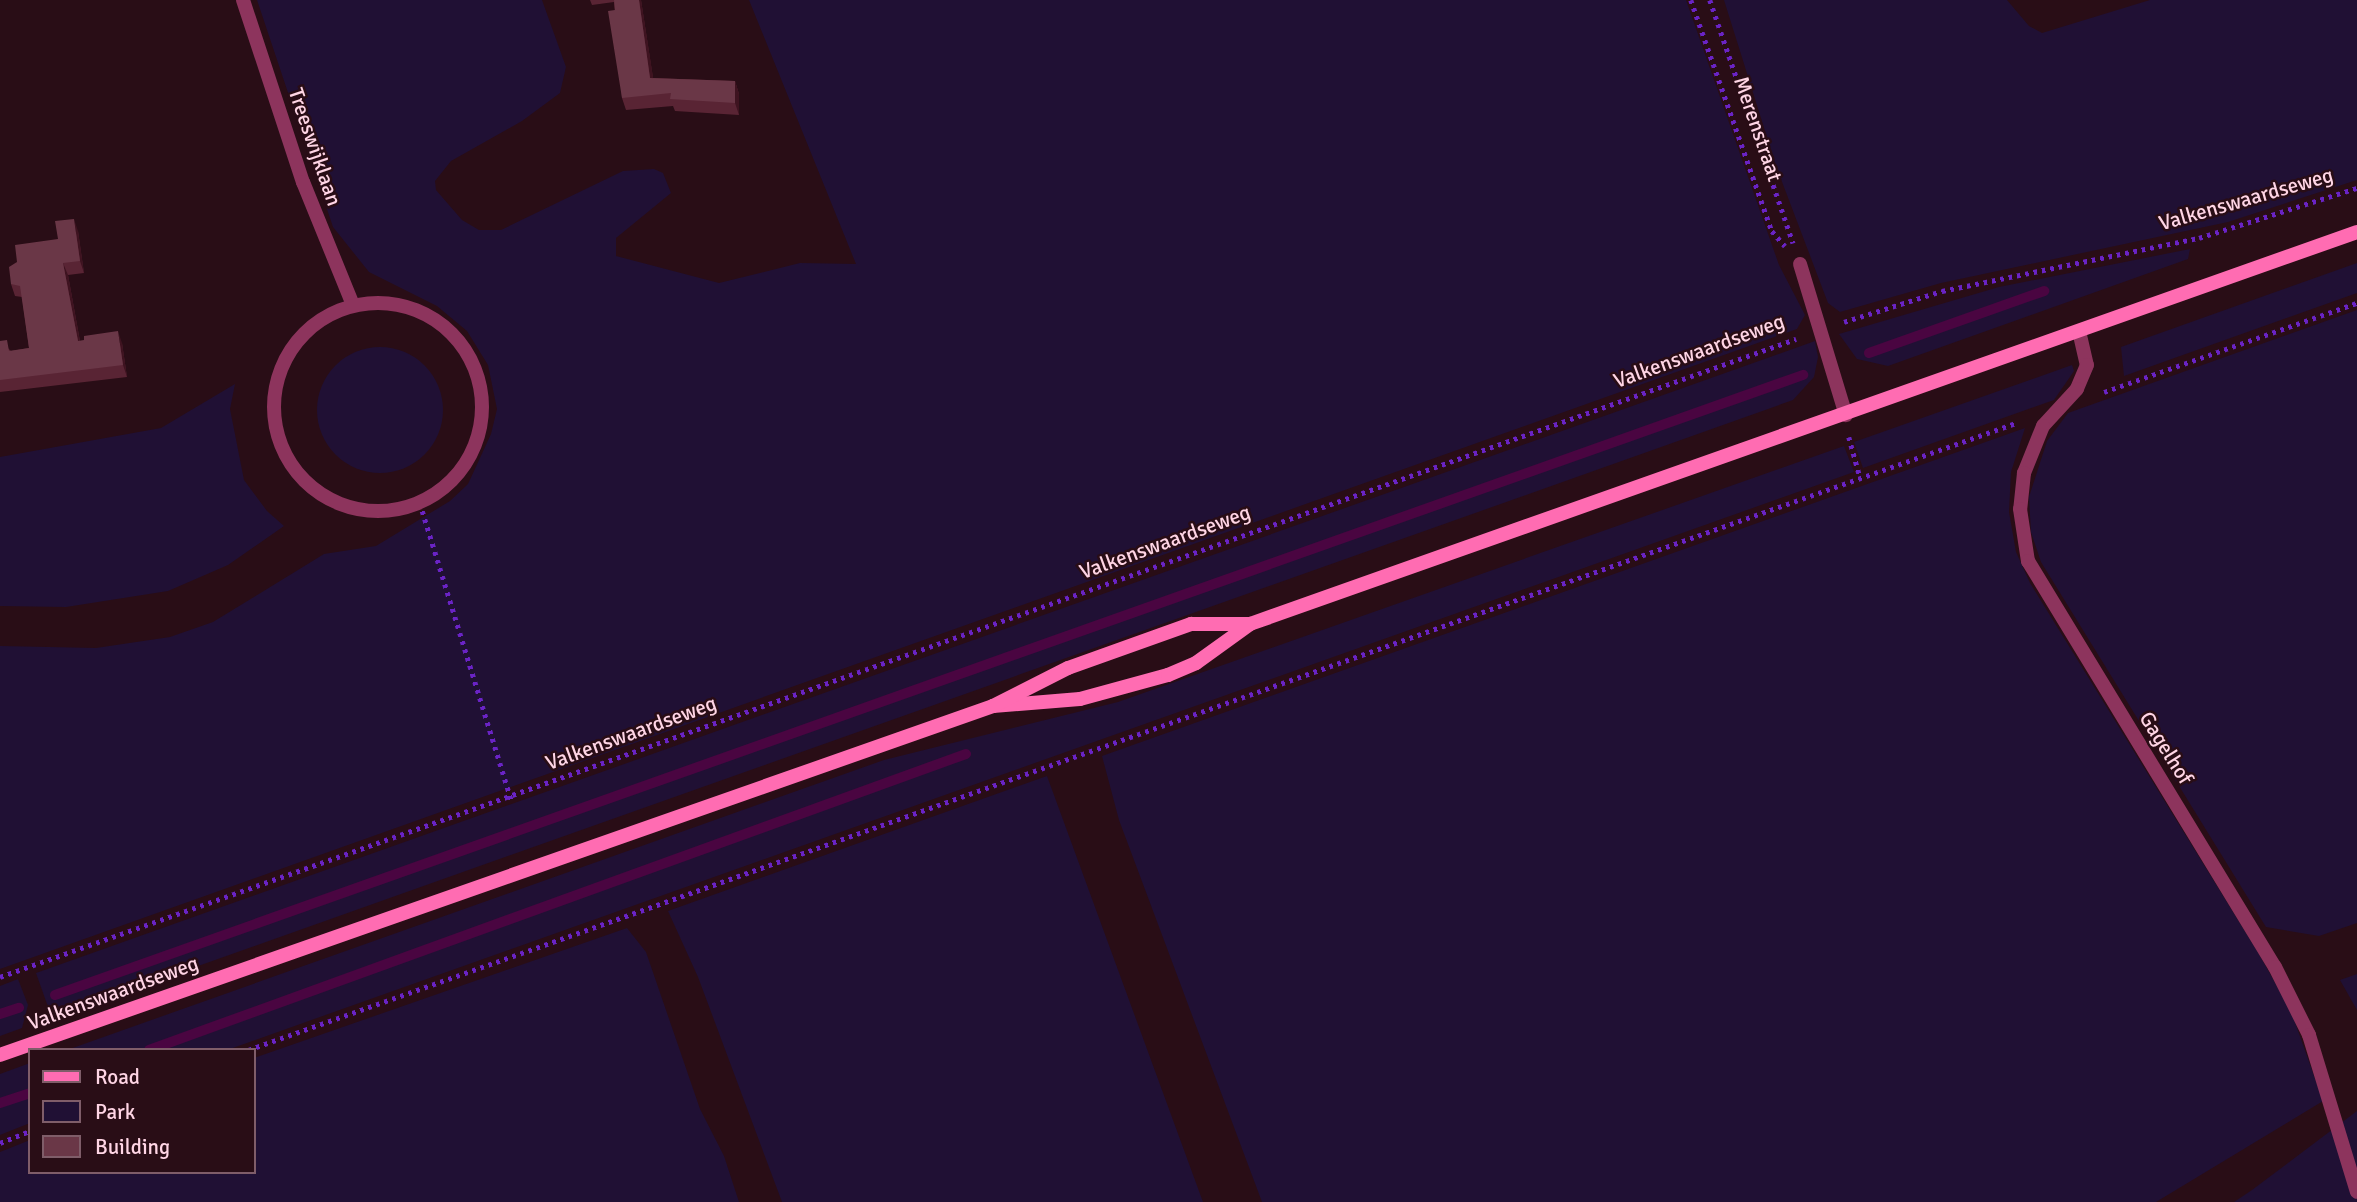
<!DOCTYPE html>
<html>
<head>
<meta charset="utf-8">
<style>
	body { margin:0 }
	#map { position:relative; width:2357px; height:1202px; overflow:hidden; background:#290d16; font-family:Signika,sans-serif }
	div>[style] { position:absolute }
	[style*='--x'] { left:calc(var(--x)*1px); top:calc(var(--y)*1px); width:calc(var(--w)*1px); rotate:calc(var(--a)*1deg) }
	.green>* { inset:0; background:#201034 }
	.round { border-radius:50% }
	.stream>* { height:10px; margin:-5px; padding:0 5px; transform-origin:5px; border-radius:5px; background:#4a0541 }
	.path>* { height:4.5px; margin-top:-2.25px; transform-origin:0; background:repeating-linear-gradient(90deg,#6a23c5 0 3.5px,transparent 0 8.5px) }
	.lane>* { height:14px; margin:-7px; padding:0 7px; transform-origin:7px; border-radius:7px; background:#8d345d }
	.street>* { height:14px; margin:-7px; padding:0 7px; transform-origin:7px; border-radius:7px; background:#8d345d }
	.street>.ring { margin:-7px; padding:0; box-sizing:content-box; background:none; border:14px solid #8d345d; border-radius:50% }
	.secondary>* { height:14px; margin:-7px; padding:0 7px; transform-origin:7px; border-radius:7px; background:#ff6cb2 }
	.wall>* { inset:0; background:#592434 }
	.shaded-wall>* { inset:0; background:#3e1320 }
	.building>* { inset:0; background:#6a3747 }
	span { translate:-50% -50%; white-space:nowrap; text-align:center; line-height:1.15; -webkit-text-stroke:5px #290d16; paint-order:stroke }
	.street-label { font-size:21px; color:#ffd5e5 }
	.legend { position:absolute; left:28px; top:1048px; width:228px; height:126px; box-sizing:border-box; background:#290d16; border:2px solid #7f5d69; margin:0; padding:9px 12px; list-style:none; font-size:21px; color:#ffd5e5 }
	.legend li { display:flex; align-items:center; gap:14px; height:35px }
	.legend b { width:35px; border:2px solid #7f5d69 }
</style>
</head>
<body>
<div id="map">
	<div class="green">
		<i style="clip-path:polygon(257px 0,542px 0,566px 67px,560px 93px,522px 121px,451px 161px,435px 181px,436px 190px,462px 220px,479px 230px,501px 230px,623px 171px,654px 169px,663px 173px,671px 193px,616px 238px,616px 256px,719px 283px,800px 263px,856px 264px,749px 0,1686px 0,1779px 265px,1805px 315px,1797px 329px,0 969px,0 646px,96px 648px,170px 637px,213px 622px,324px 554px,376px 546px,450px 501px,468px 484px,491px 434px,497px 409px,488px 365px,467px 331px,437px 306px,369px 272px,333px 227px)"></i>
		<i style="clip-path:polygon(1724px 0,2007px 0,2029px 26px,2042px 33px,2150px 0,2357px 0,2357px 180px,2228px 222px,1941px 283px,1840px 312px,1828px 303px,1776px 166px)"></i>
		<i style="clip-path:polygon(2190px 249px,2188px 259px,1888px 366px,1857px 359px,1839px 334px,1999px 287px)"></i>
		<i style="clip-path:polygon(2357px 263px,2357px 293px,2124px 376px,2121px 347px)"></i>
		<i style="clip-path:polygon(2357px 310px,2357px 923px,2319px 936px,2266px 927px,2041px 562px,2031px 532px,2029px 497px,2047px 441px,2068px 413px)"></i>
		<i style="clip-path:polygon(1815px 341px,1818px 357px,1814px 377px,1793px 400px,1557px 484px,57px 1016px,47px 1004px,36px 973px)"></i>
		<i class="round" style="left:317px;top:347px;width:126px;height:126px"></i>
		<i style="clip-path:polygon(2072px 365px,2074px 371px,2054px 400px,1863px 468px,1854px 442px)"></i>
		<i style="clip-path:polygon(235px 384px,230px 409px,244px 480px,267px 511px,284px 526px,228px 565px,168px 591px,66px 607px,0 606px,0 457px,161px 428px)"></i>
		<i style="clip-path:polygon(2025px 428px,2011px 472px,2009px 512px,2016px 552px,2030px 583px,2259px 954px,2291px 1011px,2323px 1101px,2156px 1202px,1262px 1202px,1119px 820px,1102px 756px)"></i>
		<i style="clip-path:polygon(1844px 446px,1854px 472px,227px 1050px,67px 1050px,884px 760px,1118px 702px)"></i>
		<i style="clip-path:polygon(1047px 776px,1203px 1202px,782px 1202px,698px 977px,668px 911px)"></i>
		<i style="clip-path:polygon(627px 928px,646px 952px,700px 1109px,724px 1156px,739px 1202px,0 1202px,0 1152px,30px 1140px,30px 1172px,254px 1172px,254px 1058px)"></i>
		<i style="clip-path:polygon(2357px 974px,2357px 1010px,2340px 980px)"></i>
		<i style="clip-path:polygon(18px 979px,28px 1005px,22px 1028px,0 1036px,0 986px)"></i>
		<i style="clip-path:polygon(30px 1063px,30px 1123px,0 1135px,0 1074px)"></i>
		<i style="clip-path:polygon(2357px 1111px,2357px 1202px,2234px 1202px,2252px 1190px)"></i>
	</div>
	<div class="stream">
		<i style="--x:1869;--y:353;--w:186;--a:-19.5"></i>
		<i style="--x:55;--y:995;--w:1855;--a:-19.53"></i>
		<i style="--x:0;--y:1014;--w:20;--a:-18"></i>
		<i style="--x:149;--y:1050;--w:869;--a:-19.92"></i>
		<i style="--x:0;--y:1103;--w:32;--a:-18"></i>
	</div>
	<div class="path">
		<i style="--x:1691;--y:0;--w:245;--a:70.7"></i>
		<i style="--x:1772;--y:231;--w:20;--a:49"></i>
		<i style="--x:1710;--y:0;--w:257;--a:71.1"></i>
		<i style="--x:1844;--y:322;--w:103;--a:-17.6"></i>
		<i style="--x:1942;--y:291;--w:262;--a:-11.7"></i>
		<i style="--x:2199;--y:238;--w:166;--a:-17.6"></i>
		<i style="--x:2104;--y:392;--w:268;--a:-19.4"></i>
		<i style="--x:1849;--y:437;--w:41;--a:74.6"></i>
		<i style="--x:420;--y:503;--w:310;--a:72.9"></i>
		<i style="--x:0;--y:977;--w:1906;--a:-19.56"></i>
		<i style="--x:248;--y:1050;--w:1876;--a:-19.53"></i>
		<i style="--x:0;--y:1143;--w:32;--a:-22"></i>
	</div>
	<div class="lane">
		<i style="--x:2079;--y:331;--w:35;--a:77"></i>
		<i style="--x:2087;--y:365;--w:26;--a:113"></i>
		<i style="--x:2077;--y:389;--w:50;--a:132.6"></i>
		<i style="--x:2043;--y:426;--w:51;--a:112"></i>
		<i style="--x:2024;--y:473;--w:36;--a:96"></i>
		<i style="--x:2020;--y:509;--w:53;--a:81.3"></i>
		<i style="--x:2028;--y:561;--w:475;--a:58.7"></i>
		<i style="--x:2275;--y:967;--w:76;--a:63.4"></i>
		<i style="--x:2309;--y:1035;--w:164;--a:73"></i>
	</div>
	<div class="street">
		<i style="--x:243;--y:0;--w:192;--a:71.8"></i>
		<i style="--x:303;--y:182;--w:133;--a:67.9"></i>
		<i style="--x:1800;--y:264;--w:158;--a:73.1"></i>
		<i class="ring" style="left:274px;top:303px;width:194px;height:194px"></i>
	</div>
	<div class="secondary">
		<i style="--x:993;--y:706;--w:87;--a:-4.6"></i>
		<i style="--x:1080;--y:699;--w:91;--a:-15.3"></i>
		<i style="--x:1168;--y:675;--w:30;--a:-23"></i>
		<i style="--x:1196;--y:663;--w:67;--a:-35.8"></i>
		<i style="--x:1250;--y:624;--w:1174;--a:-19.5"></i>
		<i style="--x:0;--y:1055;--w:1053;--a:-19.36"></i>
		<i style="--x:993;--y:706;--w:84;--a:-26.9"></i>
		<i style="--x:1068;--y:668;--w:131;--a:-19.7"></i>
		<i style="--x:1191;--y:624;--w:59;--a:0"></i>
	</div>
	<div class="wall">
		<i style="clip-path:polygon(590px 0,641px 0,653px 78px,735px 81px,739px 94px,739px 115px,675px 111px,673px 106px,626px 110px,622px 98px,614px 2px,592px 5px)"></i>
		<i style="clip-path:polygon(78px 231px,84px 273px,68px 275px,80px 341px,122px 343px,127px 377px,0 392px,0 341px,11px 351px,29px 348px,22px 297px,15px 296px,11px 284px,58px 239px)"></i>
	</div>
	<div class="shaded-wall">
		<i style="clip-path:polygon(639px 0,641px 0,655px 90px,650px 78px)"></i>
		<i style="clip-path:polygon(735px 81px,739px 94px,739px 115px,735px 103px)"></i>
		<i style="clip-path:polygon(74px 219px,78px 231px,84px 273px,80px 261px)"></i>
		<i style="clip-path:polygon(63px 263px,68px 275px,82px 353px,78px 341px)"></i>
		<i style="clip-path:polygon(118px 331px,122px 343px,127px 377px,123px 365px)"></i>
	</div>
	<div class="building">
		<i style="clip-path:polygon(614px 0,639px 0,650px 78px,735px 81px,735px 103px,670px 99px,671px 93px,622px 98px,608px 11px,615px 10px)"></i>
		<i style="clip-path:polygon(74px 219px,80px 261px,63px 263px,78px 341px,84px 340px,84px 336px,118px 331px,123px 365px,0 380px,0 341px,7px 340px,9px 351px,29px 348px,20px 286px,11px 284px,9px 267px,17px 262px,15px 245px,58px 239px,55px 221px)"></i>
	</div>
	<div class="street-label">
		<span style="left:1758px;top:129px;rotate:71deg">Merenstraat</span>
		<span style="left:315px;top:147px;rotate:71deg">Treeswijklaan</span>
		<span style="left:2246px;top:199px;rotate:-16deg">Valkenswaardseweg</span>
		<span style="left:1699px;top:351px;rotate:-20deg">Valkenswaardseweg</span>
		<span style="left:1165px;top:542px;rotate:-20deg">Valkenswaardseweg</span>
		<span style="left:631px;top:733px;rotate:-20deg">Valkenswaardseweg</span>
		<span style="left:2166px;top:748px;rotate:58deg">Gagelhof</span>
		<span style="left:113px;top:993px;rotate:-20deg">Valkenswaardseweg</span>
	</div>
	<ul class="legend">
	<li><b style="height:9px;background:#ff6cb2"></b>Road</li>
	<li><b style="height:19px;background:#201034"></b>Park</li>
	<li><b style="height:19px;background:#6a3747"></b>Building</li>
	</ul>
</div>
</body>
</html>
